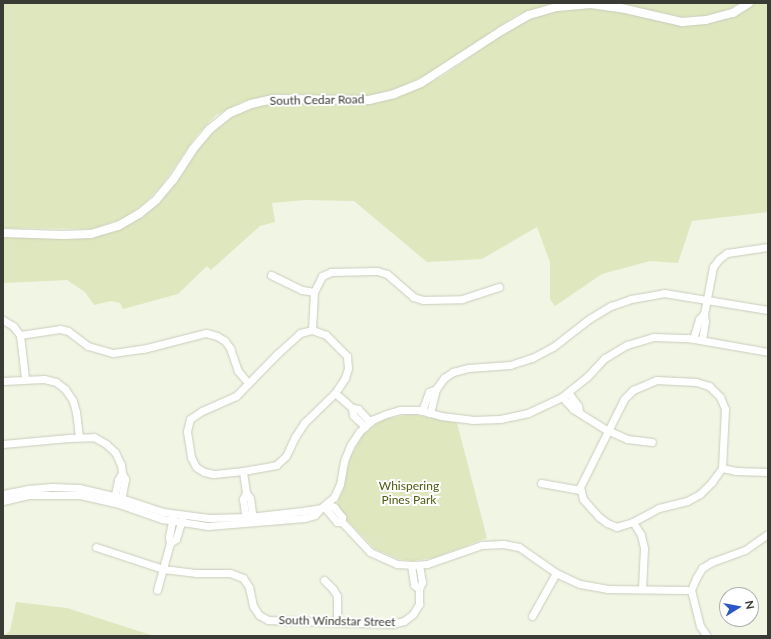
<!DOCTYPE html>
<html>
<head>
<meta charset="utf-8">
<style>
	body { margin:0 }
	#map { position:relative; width:771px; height:639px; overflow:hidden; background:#f1f5e4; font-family:Lato,sans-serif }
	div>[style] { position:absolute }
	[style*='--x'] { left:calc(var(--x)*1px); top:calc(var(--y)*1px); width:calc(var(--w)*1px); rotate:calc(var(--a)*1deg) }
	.green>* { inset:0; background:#dee7be }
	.roads { filter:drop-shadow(0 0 1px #c9cdbc) drop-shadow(0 0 1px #c9cdbc) }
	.minor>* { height:7px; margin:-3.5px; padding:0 3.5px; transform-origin:3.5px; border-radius:3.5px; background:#fff }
	.tertiary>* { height:8px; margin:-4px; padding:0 4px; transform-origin:4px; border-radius:4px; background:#fff }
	span { translate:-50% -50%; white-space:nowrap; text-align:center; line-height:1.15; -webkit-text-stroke:4px #fff; paint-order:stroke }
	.street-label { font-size:12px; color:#393b34 }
	.park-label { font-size:12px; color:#4f5910 }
	.frame { position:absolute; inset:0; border:4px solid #393b34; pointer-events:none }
	.north { position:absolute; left:719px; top:587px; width:40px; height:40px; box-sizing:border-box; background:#fff; border:1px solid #b0b1ae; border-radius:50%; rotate:79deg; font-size:11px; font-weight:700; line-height:16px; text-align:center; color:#393b34 }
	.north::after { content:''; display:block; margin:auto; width:14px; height:18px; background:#2d57c6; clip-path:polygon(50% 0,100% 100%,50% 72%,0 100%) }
</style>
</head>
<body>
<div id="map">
	<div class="green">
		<i style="clip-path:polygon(3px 3px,553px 3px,517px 15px,430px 73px,399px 88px,367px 96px,277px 94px,244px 101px,216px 115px,196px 136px,162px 185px,144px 204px,124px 218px,92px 229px,3px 228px)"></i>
		<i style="clip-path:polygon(612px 3px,739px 3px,732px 8px,707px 16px,681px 17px)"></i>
		<i style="clip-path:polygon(752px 3px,768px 3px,768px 212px,692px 221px,678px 263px,650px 261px,602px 274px,555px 306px,550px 299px,550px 262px,537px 227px,482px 259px,427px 262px,354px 201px,305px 200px,272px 203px,275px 222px,260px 226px,211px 270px,207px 266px,178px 294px,123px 309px,120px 303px,111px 301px,94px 305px,85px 292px,67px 280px,3px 283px,3px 236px,90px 238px,119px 230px,143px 217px,164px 197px,198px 147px,213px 129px,233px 115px,253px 107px,271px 102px,359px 104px,386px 100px,413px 91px,441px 77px,519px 23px,548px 12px,581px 7px,706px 23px)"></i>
		<i style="clip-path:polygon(411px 414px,457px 423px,487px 538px,433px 558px,412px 561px,398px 559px,375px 549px,345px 518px,337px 504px,343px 490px,350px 458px,362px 436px,376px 424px,385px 419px)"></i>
		<i style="clip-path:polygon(16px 602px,67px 608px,154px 636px,3px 636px,10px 631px)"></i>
	</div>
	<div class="roads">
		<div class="minor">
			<i style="--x:271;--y:275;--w:34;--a:26"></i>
			<i style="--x:302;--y:290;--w:12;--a:9"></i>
			<i style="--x:3;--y:320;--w:12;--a:31"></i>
			<i style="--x:13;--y:326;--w:11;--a:52"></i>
			<i style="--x:20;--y:335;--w:43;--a:83.4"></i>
			<i style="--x:312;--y:330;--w:38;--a:-87"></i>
			<i style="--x:314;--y:292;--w:18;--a:-63"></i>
			<i style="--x:322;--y:276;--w:10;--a:-24"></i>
			<i style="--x:331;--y:272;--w:46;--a:-1.2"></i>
			<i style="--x:377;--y:271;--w:10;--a:17"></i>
			<i style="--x:387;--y:274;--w:35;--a:41"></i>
			<i style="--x:413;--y:297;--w:10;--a:17"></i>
			<i style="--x:423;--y:300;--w:39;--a:-1"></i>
			<i style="--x:462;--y:299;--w:39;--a:-18"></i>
			<i style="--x:20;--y:335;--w:40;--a:-8.5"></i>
			<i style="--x:60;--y:329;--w:8;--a:14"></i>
			<i style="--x:68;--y:331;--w:25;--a:37"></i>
			<i style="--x:88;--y:346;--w:26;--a:16"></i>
			<i style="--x:113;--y:353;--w:30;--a:-8"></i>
			<i style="--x:143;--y:349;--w:65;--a:-14.3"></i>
			<i style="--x:206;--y:333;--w:11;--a:15"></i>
			<i style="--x:217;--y:336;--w:9;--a:32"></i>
			<i style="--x:225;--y:341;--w:9;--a:54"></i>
			<i style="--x:230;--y:348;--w:24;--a:71"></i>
			<i style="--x:238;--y:371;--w:16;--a:50"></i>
			<i style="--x:693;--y:339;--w:21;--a:-73"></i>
			<i style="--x:699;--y:319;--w:7;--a:-45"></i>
			<i style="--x:702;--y:340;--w:18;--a:-81"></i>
			<i style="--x:705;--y:322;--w:8;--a:-97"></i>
			<i style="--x:704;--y:314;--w:48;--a:-79.2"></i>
			<i style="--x:713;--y:267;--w:10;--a:-53"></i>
			<i style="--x:719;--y:259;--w:10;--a:-37"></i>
			<i style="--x:727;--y:253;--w:41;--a:-8.3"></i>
			<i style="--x:656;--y:380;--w:40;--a:2.9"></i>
			<i style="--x:696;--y:382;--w:14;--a:17"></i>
			<i style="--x:709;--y:386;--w:16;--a:45"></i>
			<i style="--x:720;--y:397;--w:13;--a:67"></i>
			<i style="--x:725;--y:409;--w:59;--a:92.9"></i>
			<i style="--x:722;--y:468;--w:17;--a:126"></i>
			<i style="--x:712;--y:482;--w:17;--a:135"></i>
			<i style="--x:700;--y:494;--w:15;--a:152"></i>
			<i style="--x:687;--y:501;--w:29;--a:166"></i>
			<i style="--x:659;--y:508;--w:30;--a:152"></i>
			<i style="--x:633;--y:522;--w:17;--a:163"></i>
			<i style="--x:617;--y:527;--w:11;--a:-158"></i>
			<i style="--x:607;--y:523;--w:10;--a:-143"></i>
			<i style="--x:599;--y:517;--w:24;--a:-132"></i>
			<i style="--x:583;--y:499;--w:12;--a:-104"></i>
			<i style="--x:580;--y:487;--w:98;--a:-63.4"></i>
			<i style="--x:624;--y:399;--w:13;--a:-45"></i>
			<i style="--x:633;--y:390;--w:25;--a:-23"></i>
			<i style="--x:3;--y:381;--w:41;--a:-2.8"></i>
			<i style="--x:44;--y:379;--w:12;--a:14"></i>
			<i style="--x:56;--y:382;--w:11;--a:38"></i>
			<i style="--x:65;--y:389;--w:14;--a:56"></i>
			<i style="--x:73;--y:401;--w:11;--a:75"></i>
			<i style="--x:76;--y:412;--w:25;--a:83"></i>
			<i style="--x:568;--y:392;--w:17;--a:54"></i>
			<i style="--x:578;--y:406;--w:5;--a:79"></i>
			<i style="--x:335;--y:393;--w:23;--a:41"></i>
			<i style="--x:352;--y:408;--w:6;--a:9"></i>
			<i style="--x:358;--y:409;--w:18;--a:47"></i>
			<i style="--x:562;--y:397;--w:16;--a:47"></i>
			<i style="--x:573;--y:409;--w:40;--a:32"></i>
			<i style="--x:607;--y:430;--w:22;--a:24"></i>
			<i style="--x:627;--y:439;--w:25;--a:7"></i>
			<i style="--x:352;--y:408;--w:7;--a:82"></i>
			<i style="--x:353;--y:415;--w:17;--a:45"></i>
			<i style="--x:422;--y:411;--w:20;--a:-70"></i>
			<i style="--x:429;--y:392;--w:8;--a:-23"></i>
			<i style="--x:436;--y:389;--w:14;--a:-54"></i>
			<i style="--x:444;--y:378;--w:11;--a:-34"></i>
			<i style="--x:453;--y:372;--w:16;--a:-15"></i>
			<i style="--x:468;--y:368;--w:42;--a:-4.1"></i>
			<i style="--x:510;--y:365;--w:23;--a:-18"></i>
			<i style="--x:532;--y:358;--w:24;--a:-28"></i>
			<i style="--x:553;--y:347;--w:46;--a:-37.9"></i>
			<i style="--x:589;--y:319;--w:26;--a:-31"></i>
			<i style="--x:611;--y:306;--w:21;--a:-19"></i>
			<i style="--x:631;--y:299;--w:34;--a:-10"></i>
			<i style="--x:664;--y:293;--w:105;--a:9.3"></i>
			<i style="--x:430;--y:413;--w:25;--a:-76"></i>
			<i style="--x:3;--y:444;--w:66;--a:-5.2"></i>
			<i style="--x:69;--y:438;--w:25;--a:-2"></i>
			<i style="--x:94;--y:437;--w:14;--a:30"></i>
			<i style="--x:106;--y:444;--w:12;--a:42"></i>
			<i style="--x:115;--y:452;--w:14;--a:65"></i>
			<i style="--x:121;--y:465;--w:8;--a:83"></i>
			<i style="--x:122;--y:473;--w:7;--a:63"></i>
			<i style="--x:125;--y:479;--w:23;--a:100"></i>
			<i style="--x:722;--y:468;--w:14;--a:12"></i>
			<i style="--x:736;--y:471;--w:32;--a:2"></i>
			<i style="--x:243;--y:471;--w:34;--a:-10"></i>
			<i style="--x:276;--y:465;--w:13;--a:-42"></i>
			<i style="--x:286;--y:456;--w:21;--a:-65"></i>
			<i style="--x:295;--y:437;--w:17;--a:-57"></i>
			<i style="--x:304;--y:423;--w:43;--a:-44.1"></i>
			<i style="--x:335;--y:393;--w:18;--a:-56"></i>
			<i style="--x:345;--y:378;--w:10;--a:-73"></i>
			<i style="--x:348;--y:368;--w:12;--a:-95"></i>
			<i style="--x:347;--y:356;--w:30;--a:-135"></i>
			<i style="--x:326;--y:335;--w:15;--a:-160"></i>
			<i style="--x:541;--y:483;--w:40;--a:10"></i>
			<i style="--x:246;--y:493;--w:22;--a:-98"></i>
			<i style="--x:243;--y:471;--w:30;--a:174"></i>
			<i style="--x:213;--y:474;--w:9;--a:-167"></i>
			<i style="--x:204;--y:472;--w:9;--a:-148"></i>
			<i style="--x:196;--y:467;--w:11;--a:-117"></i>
			<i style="--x:191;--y:457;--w:26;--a:-99"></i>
			<i style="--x:187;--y:431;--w:12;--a:-76"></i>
			<i style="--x:190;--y:419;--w:14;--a:-34"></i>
			<i style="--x:202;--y:411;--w:37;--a:-24"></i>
			<i style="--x:236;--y:396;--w:59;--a:-45.7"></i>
			<i style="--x:277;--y:354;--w:31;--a:-42"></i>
			<i style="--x:300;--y:333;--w:12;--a:-14"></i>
			<i style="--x:246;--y:493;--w:6;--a:51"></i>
			<i style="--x:250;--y:498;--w:21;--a:82"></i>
			<i style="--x:246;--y:493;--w:7;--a:117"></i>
			<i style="--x:243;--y:499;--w:21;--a:82"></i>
			<i style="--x:3;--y:494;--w:25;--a:-11"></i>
			<i style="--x:28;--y:489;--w:24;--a:-5"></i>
			<i style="--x:52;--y:487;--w:27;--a:2"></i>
			<i style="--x:79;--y:488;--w:37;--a:13"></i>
			<i style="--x:115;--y:496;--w:51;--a:18.4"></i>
			<i style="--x:163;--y:512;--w:46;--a:7.4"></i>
			<i style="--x:209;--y:518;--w:40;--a:-1.4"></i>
			<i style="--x:249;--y:517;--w:54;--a:-6.3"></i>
			<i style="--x:303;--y:511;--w:18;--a:-9"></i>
			<i style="--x:114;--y:499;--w:19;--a:-78"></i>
			<i style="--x:118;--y:480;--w:8;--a:-60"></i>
			<i style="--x:3;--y:501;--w:26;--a:-13"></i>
			<i style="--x:28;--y:495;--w:52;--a:0"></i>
			<i style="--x:80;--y:495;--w:37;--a:13"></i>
			<i style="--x:116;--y:503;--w:49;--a:19.2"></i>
			<i style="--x:162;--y:519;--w:47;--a:8.7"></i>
			<i style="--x:208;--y:526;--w:97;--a:-4.7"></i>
			<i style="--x:305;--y:518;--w:10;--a:-17"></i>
			<i style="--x:315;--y:515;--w:9;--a:-49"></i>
			<i style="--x:321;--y:508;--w:17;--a:-40"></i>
			<i style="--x:334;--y:497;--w:14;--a:-65"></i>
			<i style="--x:340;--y:484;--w:23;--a:-80"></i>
			<i style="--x:344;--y:461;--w:16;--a:-68"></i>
			<i style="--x:350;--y:446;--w:17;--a:-57"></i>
			<i style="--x:359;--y:432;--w:18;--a:-43"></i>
			<i style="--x:372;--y:420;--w:15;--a:-23"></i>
			<i style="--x:386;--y:414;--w:15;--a:-16"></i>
			<i style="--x:400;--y:410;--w:19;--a:0"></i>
			<i style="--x:419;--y:410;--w:23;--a:15"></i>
			<i style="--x:441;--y:416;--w:31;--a:7"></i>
			<i style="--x:472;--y:420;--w:28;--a:-2"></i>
			<i style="--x:500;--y:419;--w:29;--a:-12"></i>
			<i style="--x:528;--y:413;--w:38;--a:-25"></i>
			<i style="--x:562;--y:397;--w:32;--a:-39"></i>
			<i style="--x:587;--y:377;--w:26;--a:-47"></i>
			<i style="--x:605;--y:358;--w:26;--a:-31"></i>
			<i style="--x:627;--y:345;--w:28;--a:-17"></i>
			<i style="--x:654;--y:337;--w:34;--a:2"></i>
			<i style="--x:688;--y:338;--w:81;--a:9.9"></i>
			<i style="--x:327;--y:504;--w:8;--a:23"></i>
			<i style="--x:334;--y:507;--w:13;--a:51"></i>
			<i style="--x:342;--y:517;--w:5;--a:90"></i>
			<i style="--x:342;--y:522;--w:5;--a:180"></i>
			<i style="--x:337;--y:522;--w:16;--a:-130"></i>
			<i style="--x:327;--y:510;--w:6;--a:-90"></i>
			<i style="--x:342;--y:522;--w:41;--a:47"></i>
			<i style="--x:370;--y:552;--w:30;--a:24"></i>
			<i style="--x:397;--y:564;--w:17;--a:3"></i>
			<i style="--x:414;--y:565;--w:13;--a:-4"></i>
			<i style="--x:427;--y:564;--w:58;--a:-19.1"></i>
			<i style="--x:482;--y:545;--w:21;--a:-3"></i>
			<i style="--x:503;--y:544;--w:16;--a:11"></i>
			<i style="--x:519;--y:547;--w:45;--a:35.1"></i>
			<i style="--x:556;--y:573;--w:26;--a:25"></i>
			<i style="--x:580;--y:584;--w:27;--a:10"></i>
			<i style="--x:607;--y:589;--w:84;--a:0.7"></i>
			<i style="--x:633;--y:522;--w:15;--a:58"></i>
			<i style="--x:641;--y:535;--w:13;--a:77"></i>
			<i style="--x:644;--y:548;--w:41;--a:92.8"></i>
			<i style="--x:170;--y:543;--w:7;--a:-34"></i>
			<i style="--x:176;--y:539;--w:21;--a:-73"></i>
			<i style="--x:96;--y:547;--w:71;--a:18.2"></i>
			<i style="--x:163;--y:569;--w:34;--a:7"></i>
			<i style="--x:197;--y:573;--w:33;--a:0"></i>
			<i style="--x:230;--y:573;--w:14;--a:21"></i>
			<i style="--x:243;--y:578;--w:11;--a:56"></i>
			<i style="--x:249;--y:587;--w:19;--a:78"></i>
			<i style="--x:253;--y:606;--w:11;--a:56"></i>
			<i style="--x:259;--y:615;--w:10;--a:29"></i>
			<i style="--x:268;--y:620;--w:124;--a:1.8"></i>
			<i style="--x:392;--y:624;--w:12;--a:-14"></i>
			<i style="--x:404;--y:621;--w:11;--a:-38"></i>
			<i style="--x:413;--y:614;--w:12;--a:-59"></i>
			<i style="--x:419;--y:604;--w:15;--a:-90"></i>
			<i style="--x:419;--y:589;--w:8;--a:-67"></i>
			<i style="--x:422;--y:582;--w:17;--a:-100"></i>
			<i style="--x:411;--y:565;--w:20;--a:81"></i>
			<i style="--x:414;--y:585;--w:6;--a:39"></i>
			<i style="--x:324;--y:580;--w:13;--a:45"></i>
			<i style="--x:333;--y:589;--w:8;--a:60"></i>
			<i style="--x:337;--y:596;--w:26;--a:90"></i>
			<i style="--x:157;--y:590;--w:49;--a:-74.5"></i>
			<i style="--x:170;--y:543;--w:6;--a:-99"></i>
			<i style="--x:169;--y:537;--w:20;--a:-79"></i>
			<i style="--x:691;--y:590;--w:13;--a:-67"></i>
			<i style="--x:696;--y:578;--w:12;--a:-59"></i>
			<i style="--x:702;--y:568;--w:12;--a:-31"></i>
			<i style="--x:712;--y:562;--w:35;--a:-20"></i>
			<i style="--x:745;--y:550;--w:28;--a:-35"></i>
			<i style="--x:691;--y:590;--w:37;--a:76"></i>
			<i style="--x:700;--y:626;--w:12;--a:55"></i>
			<i style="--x:532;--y:616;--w:49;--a:-60.8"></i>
		</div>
		<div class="tertiary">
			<i style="--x:3;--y:233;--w:60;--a:1.9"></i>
			<i style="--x:63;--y:235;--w:28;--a:-2"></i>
			<i style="--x:91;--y:234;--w:28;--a:-17"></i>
			<i style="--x:118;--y:226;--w:24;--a:-30"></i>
			<i style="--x:139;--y:214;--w:22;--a:-39"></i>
			<i style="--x:156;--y:200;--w:26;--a:-50"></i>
			<i style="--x:173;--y:180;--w:37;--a:-57"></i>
			<i style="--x:193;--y:149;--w:26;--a:-50"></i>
			<i style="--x:210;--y:129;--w:26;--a:-39"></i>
			<i style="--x:230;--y:113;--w:23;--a:-23"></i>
			<i style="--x:251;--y:104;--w:22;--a:-13"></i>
			<i style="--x:272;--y:99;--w:97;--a:0.6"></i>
			<i style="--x:369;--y:100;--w:26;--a:-13"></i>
			<i style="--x:394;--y:94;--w:29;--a:-22"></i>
			<i style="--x:421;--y:83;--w:95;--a:-33"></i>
			<i style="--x:501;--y:31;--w:32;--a:-30"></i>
			<i style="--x:529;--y:15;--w:29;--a:-16"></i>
			<i style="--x:557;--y:7;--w:34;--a:-5"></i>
			<i style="--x:591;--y:4;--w:30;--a:8"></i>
			<i style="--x:621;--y:8;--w:63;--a:12.9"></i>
			<i style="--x:682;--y:22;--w:24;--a:-5"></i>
			<i style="--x:706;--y:20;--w:28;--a:-15"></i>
			<i style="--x:733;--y:13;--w:19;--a:-32"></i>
		</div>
	</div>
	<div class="street-label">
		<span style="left:317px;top:100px;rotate:-1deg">South Cedar Road</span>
		<span style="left:337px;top:621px;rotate:1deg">South Windstar Street</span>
	</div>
	<div class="park-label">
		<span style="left:409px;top:493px">Whispering<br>Pines Park</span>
	</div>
	<div class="frame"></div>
	<div class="north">N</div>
</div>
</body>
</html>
